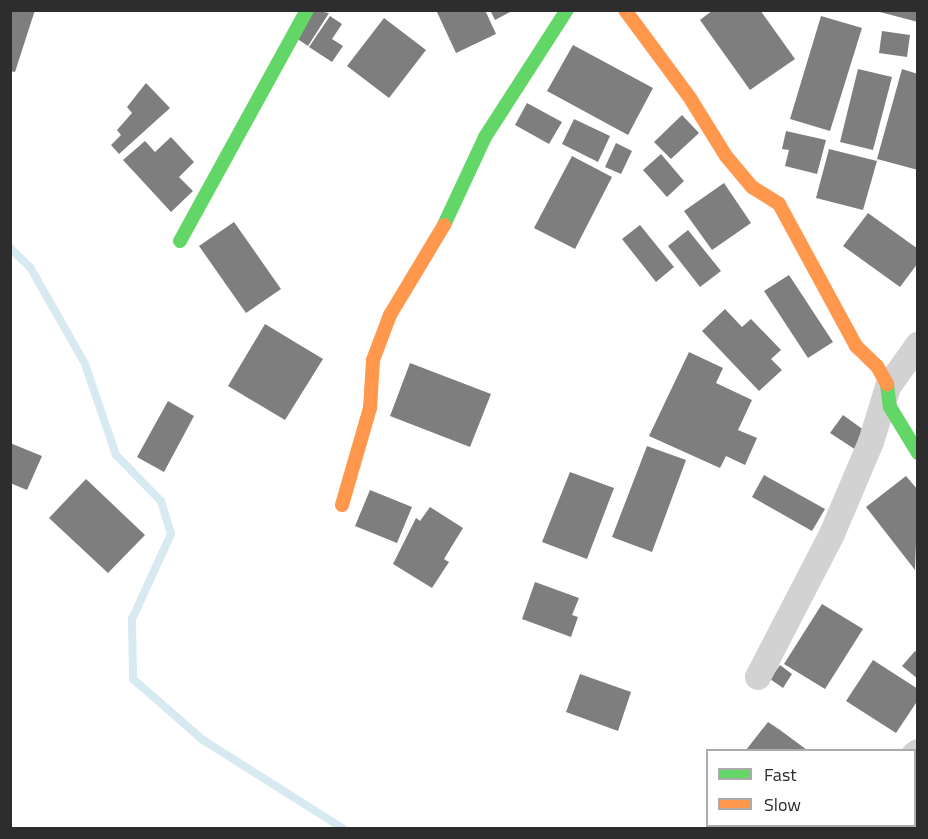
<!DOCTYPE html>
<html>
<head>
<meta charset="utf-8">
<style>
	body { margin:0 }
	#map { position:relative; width:928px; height:839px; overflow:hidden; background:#fff; font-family:"Titillium Web",sans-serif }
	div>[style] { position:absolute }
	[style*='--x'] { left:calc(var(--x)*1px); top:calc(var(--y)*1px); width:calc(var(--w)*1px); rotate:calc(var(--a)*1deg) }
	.stream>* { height:8px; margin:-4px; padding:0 4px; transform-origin:4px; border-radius:4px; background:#d7e9f1 }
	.building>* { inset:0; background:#7e7e7e }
	.street>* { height:26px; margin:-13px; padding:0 13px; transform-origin:13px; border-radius:13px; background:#d2d2d2 }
	.fast>* { height:14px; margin:-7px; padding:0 7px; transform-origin:7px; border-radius:7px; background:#63d668 }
	.slow>* { height:14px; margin:-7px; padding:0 7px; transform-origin:7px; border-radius:7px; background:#ff974d }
	span { translate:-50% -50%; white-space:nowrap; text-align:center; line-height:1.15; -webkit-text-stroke:6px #fff; paint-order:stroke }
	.frame { position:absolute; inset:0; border:12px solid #2d2d2d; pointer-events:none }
	.legend { position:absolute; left:706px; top:749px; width:210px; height:78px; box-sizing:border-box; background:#fff; border:2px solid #ababab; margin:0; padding:8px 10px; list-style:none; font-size:18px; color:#2d2d2d }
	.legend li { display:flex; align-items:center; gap:12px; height:30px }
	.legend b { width:30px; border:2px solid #ababab }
</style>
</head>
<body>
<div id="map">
	<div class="stream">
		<i style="--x:10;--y:248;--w:28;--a:44"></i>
		<i style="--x:30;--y:267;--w:112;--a:60.4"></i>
		<i style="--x:85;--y:364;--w:96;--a:71.2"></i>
		<i style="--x:116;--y:455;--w:64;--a:45.6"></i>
		<i style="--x:161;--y:501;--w:34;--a:73"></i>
		<i style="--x:171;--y:534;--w:94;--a:114.6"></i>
		<i style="--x:132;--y:619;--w:60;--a:89"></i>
		<i style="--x:133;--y:679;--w:93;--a:41.1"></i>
		<i style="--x:203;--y:740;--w:165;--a:32.3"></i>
	</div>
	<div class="building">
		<i style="clip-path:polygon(10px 10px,35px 10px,15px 72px,10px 71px)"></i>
		<i style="clip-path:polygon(313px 10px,329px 13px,308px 46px,296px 38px)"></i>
		<i style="clip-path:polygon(436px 10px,485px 10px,496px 34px,456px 53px)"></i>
		<i style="clip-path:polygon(490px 10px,514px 10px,495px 20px)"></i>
		<i style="clip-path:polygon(713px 10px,760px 10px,795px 59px,750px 90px,700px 20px)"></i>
		<i style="clip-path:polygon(876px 10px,918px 10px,918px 22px,876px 11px)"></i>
		<i style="clip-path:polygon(330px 16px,342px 24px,332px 39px,343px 46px,332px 62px,309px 47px)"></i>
		<i style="clip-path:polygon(821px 16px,862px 28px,830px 131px,790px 119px)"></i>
		<i style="clip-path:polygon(384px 18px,426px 50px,389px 98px,347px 66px)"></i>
		<i style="clip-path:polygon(882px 31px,910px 35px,907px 57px,879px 53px)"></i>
		<i style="clip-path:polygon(573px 45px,653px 88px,628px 135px,547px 91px)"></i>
		<i style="clip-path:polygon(858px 69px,892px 77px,873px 150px,840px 142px)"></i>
		<i style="clip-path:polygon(902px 69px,918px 74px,918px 170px,877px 159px)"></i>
		<i style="clip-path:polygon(146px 83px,170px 108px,119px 154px,111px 145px,121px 135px,117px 130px,132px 113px,127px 107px)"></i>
		<i style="clip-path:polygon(527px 103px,562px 122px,549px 144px,515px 125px)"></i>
		<i style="clip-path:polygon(682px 115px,699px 133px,671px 159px,654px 142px)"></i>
		<i style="clip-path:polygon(574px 119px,610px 136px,598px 162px,562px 144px)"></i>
		<i style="clip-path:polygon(786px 131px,826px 140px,817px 174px,785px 166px,789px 150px,782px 149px)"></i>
		<i style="clip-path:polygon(171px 137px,194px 162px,179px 177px,193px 191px,171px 212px,123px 160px,145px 141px,155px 152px)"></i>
		<i style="clip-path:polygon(616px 143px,632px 151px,621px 174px,605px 167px)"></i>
		<i style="clip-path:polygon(829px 149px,877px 161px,863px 210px,816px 198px)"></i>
		<i style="clip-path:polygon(661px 154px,684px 181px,667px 197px,643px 170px)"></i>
		<i style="clip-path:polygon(572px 156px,612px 177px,575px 249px,534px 228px)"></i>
		<i style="clip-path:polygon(724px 183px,751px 223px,712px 250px,684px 211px)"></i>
		<i style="clip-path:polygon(868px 213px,918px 249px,918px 263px,900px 287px,843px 246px)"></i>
		<i style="clip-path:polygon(234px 222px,281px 289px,246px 313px,199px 246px)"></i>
		<i style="clip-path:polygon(640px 225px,674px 267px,656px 282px,622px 239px)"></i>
		<i style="clip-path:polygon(688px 230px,721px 271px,700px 287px,668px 246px)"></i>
		<i style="clip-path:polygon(789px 275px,833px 342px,808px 358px,764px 291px)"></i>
		<i style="clip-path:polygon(725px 309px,742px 327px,751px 319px,781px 350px,771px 359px,782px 370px,759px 391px,702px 331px)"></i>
		<i style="clip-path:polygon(265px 324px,323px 359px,285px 420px,228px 386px)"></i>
		<i style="clip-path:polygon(689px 352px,723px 368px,716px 383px,752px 400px,738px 430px,757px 438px,745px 465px,726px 456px,720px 468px,649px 436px)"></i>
		<i style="clip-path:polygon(410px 363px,491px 394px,470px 447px,390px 416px)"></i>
		<i style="clip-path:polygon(168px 401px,194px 416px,164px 472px,137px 457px)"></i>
		<i style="clip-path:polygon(843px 415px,868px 433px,856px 450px,830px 433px)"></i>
		<i style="clip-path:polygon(10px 443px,42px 456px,27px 490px,10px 483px)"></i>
		<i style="clip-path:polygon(647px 446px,686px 460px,652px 552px,612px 537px)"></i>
		<i style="clip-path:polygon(570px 472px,614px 488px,587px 559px,542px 542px)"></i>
		<i style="clip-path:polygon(764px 475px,825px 509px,812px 531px,752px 497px)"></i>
		<i style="clip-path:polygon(906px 476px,918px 490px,915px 570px,866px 507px)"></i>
		<i style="clip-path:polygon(86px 479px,145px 535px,108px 573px,49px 518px)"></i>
		<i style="clip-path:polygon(370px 490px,412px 507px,397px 543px,355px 526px)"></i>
		<i style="clip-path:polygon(430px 507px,463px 528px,444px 559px,449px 562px,432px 588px,393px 564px,416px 518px,420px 521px)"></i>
		<i style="clip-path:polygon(535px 582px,579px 598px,572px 615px,578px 617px,571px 637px,522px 619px)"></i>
		<i style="clip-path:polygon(822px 604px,863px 629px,825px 689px,784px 664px)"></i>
		<i style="clip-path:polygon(915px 651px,918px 653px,918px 679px,902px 666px)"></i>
		<i style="clip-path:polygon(873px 660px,918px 689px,918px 700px,896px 733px,846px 701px)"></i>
		<i style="clip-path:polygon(780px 665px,792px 674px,783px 688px,770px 679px)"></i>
		<i style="clip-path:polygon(580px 674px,631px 692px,618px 731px,566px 712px)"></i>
		<i style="clip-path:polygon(768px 722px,780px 730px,807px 750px,746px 750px)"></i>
	</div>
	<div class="street">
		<i style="--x:758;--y:677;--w:161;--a:-62.6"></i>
		<i style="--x:832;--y:534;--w:100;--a:-67"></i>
		<i style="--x:871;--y:442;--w:58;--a:-72.8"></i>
		<i style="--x:888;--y:387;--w:52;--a:-54.5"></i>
		<i style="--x:914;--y:755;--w:5;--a:-37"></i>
		<i style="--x:831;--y:828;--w:4;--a:-34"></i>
	</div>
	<div class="fast">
		<i style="--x:444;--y:225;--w:97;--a:-65"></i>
		<i style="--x:485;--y:137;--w:151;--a:-57.2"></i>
		<i style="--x:180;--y:241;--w:264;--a:-61.2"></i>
		<i style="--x:887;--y:384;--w:23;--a:83"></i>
		<i style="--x:890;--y:407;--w:54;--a:58.7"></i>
	</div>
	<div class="slow">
		<i style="--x:625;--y:10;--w:109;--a:53.5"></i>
		<i style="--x:690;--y:98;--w:68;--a:58.2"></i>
		<i style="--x:726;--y:156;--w:40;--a:50"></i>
		<i style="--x:752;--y:187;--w:32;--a:32"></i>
		<i style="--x:779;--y:204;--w:162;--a:61.5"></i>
		<i style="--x:856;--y:346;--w:29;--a:44"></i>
		<i style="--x:877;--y:366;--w:21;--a:61"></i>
		<i style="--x:342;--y:505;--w:101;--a:-73.9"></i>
		<i style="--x:370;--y:408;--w:48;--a:-86.4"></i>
		<i style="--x:373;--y:360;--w:48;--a:-69.3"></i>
		<i style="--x:390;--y:315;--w:105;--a:-59"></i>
	</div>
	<div class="frame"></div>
	<ul class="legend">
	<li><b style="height:8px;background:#63d668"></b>Fast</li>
	<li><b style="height:8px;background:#ff974d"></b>Slow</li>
	</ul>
</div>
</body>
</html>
